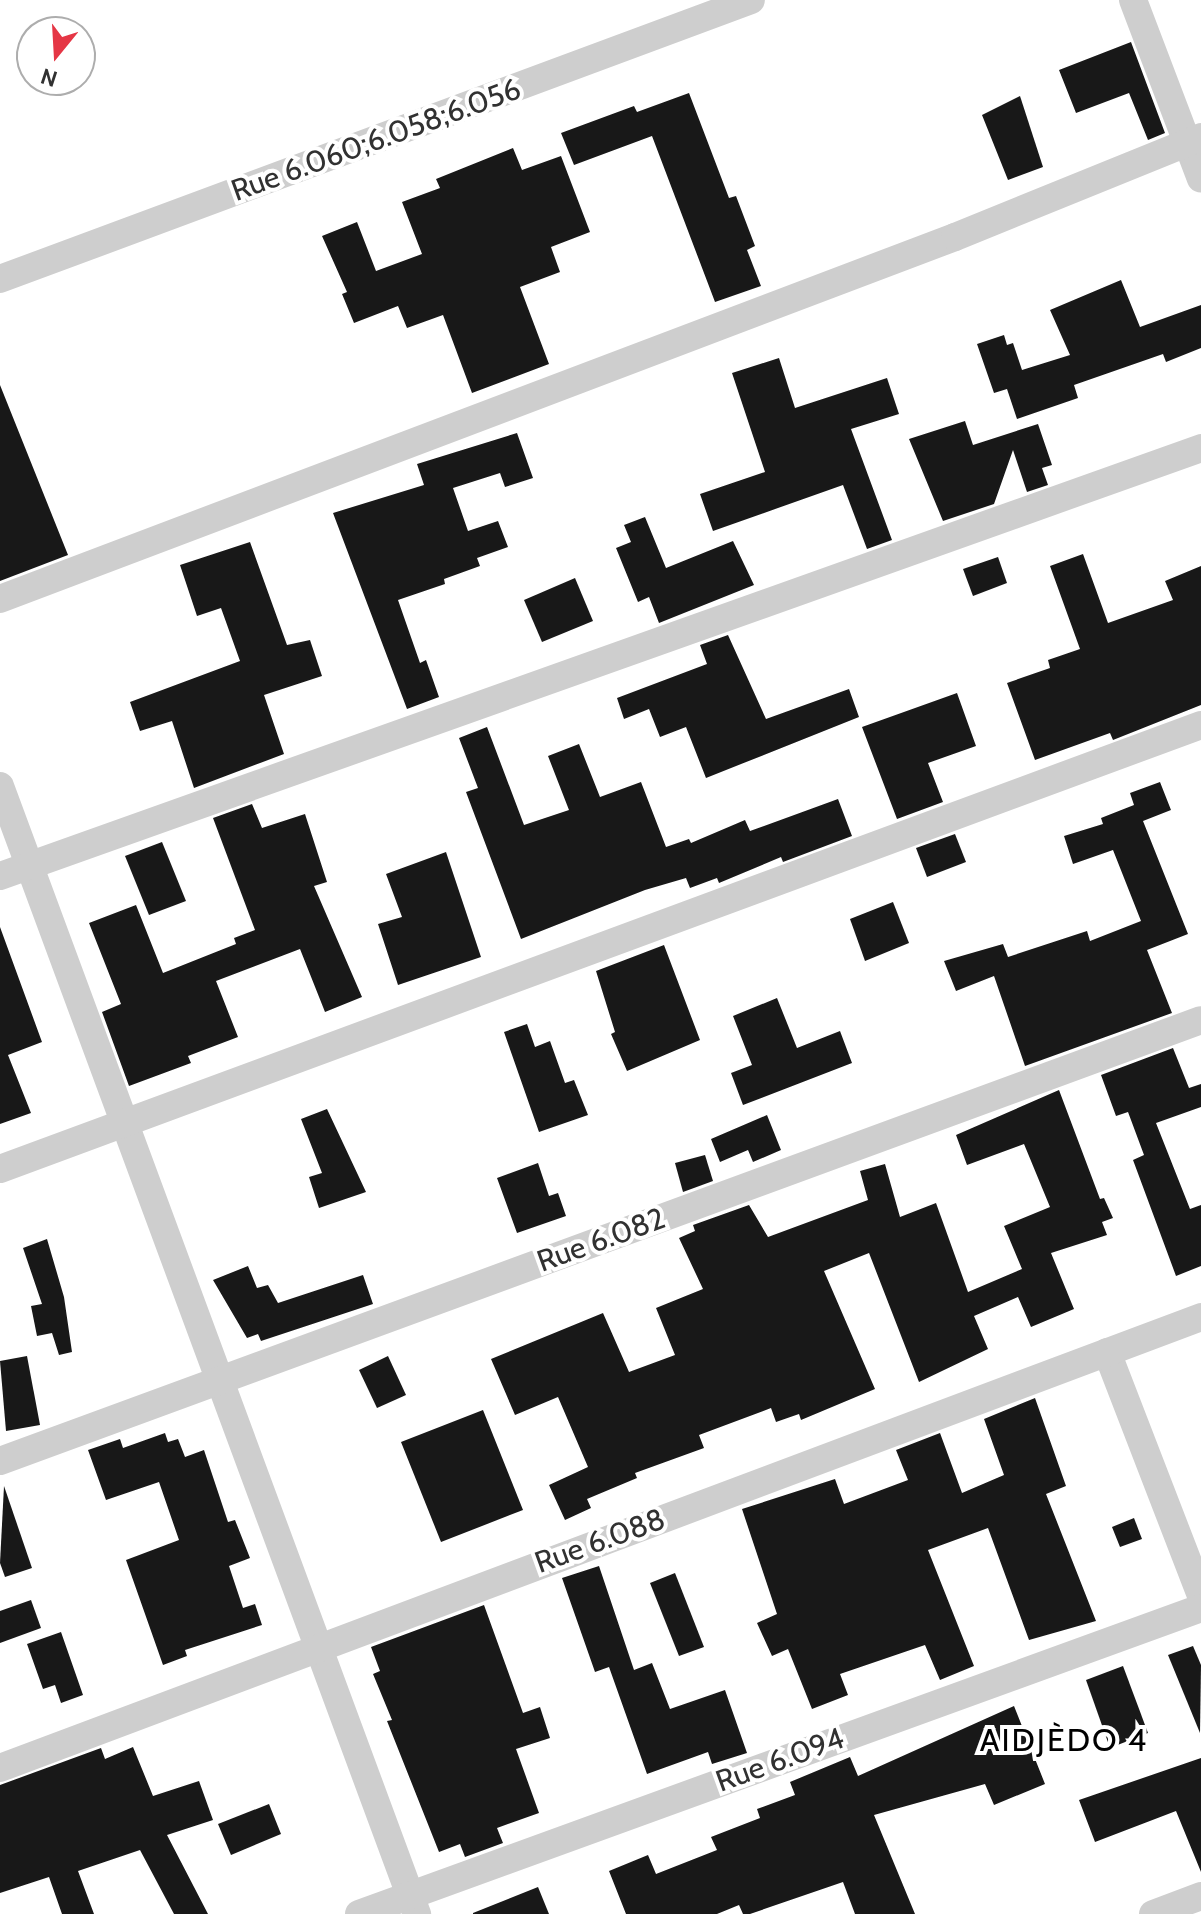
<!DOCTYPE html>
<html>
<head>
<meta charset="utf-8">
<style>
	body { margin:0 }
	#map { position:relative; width:1201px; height:1914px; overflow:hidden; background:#fff; font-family:Cabin,sans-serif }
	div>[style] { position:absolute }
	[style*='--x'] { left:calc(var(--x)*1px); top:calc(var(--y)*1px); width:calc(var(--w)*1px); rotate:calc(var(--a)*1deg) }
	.building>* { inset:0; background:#181818 }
	.street>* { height:28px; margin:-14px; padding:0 14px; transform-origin:14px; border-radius:14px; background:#cecece }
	span { translate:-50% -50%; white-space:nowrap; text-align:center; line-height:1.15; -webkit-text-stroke:8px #fff; paint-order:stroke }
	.street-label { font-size:30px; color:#313131 }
	.neighbourhood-label { font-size:32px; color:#000; letter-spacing:2px }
	.north { position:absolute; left:16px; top:16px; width:80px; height:80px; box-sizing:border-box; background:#fff; border:2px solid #adadad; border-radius:50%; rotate:198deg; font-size:22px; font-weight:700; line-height:32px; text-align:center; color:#313131 }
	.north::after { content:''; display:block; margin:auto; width:28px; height:36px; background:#e53645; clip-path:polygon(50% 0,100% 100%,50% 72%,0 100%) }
</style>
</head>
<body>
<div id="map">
	<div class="building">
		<i style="clip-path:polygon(1131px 42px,1165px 133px,1148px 140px,1129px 93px,1076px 113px,1059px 70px)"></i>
		<i style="clip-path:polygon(689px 93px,729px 198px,736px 196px,755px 246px,747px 250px,761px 286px,715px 302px,652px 136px,574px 165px,561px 133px,634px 106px,637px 112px)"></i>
		<i style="clip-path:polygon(1020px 96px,1043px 167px,1008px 180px,982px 115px)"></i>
		<i style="clip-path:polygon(513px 148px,522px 170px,561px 156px,590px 232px,551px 247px,560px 272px,520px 287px,549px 364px,472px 393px,443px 315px,407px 328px,398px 306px,354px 323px,342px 294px,347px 292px,322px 236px,357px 222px,376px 271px,422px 254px,402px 202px,440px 188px,436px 179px)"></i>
		<i style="clip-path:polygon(1121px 280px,1140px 327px,1201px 305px,1201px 348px,1166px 362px,1163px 354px,1074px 385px,1078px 398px,1017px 419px,1007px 389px,994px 393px,977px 344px,1004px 335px,1007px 345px,1013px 343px,1022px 370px,1070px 355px,1050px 310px)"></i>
		<i style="clip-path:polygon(779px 358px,795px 408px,887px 378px,899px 414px,851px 429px,892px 540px,867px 549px,843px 485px,713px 531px,700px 494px,765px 472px,732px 373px)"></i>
		<i style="clip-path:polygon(0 385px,68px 555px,0 581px)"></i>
		<i style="clip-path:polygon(965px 421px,973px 445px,1038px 424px,1052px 465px,1042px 468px,1048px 485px,1027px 492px,1013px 450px,994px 504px,943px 521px,909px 439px)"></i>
		<i style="clip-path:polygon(517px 433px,533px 478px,505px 487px,500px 473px,453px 488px,468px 531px,498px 521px,508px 547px,477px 558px,480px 566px,444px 579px,445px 584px,398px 600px,420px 663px,426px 660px,439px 697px,407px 709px,333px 513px,424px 485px,417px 464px)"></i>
		<i style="clip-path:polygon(645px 517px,666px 568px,733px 541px,754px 585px,659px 623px,649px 597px,638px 602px,616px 548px,631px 542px,624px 525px)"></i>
		<i style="clip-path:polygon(250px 542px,287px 645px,310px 640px,322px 676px,264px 695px,284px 754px,194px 788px,172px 721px,140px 731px,130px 702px,240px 661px,221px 608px,197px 616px,180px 565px)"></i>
		<i style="clip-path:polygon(1083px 554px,1108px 623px,1173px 600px,1165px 581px,1201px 566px,1201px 705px,1113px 740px,1110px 733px,1035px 760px,1007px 683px,1050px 668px,1048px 660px,1080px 649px,1050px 566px)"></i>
		<i style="clip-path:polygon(998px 557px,1007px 583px,973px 596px,963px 569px)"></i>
		<i style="clip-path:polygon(575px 578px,593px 621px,542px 642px,524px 600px)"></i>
		<i style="clip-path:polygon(728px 635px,766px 719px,849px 689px,859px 717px,706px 778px,686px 727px,660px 737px,649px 709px,624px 719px,617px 698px,707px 664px,700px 645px)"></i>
		<i style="clip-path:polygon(957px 693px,976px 746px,928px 763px,943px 802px,897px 819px,862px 727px)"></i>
		<i style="clip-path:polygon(487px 727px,524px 825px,569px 810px,548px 756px,579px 744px,600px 797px,641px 782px,666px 847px,689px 839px,691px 843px,745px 820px,750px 831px,838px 799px,852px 836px,783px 862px,781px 857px,719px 883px,717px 878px,690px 888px,686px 878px,645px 890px,521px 939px,466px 792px,478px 788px,459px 738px)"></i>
		<i style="clip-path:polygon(1160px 782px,1171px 810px,1143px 821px,1188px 934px,1147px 950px,1172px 1013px,1025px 1066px,994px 976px,956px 991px,944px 961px,1003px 944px,1008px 957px,1087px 931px,1090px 941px,1141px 921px,1113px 850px,1073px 864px,1064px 836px,1103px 824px,1101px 818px,1134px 805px,1130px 793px)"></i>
		<i style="clip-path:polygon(252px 804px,262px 828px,305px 814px,327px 882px,314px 886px,362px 997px,325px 1012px,300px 949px,216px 981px,238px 1037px,188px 1056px,191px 1063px,129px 1086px,102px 1012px,121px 1004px,89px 923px,136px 905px,163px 973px,236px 944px,234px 938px,255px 930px,213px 818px)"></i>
		<i style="clip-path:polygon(955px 834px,966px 862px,927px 877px,916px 848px)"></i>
		<i style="clip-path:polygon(162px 842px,186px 901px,149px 915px,125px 856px)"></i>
		<i style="clip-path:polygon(446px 852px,481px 957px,398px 985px,378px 924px,402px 917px,386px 874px)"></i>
		<i style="clip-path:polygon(893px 902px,909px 943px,865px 961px,850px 919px)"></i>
		<i style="clip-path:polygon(0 927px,42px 1042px,8px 1055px,31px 1113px,0 1124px)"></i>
		<i style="clip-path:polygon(664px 945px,700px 1040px,627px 1071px,611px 1034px,615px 1032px,596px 971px)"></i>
		<i style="clip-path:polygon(777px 998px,797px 1048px,840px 1031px,852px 1063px,743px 1105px,731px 1073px,752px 1065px,733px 1016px)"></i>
		<i style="clip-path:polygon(527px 1024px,535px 1047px,550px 1041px,565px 1083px,574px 1080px,588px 1115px,539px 1132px,504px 1032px)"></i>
		<i style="clip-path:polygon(1173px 1048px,1189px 1088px,1201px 1084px,1201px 1107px,1156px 1123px,1190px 1209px,1201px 1205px,1201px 1266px,1176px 1276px,1133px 1160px,1144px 1155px,1128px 1112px,1116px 1116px,1101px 1075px)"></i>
		<i style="clip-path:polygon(1059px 1090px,1100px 1199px,1104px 1198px,1113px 1218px,1102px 1222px,1107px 1235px,1051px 1253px,1074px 1309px,1031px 1327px,1018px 1297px,974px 1316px,988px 1349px,919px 1382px,869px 1253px,824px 1271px,875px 1389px,801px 1420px,799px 1414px,776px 1422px,771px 1408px,699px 1435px,704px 1448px,635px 1473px,637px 1478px,587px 1499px,591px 1508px,565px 1520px,549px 1485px,588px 1467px,558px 1397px,515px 1415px,491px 1359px,603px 1313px,629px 1372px,675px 1355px,656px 1308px,703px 1289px,679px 1238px,695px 1231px,693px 1225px,749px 1205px,768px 1237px,868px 1200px,860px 1171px,885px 1164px,900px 1217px,936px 1203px,968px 1292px,1022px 1269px,1004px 1226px,1050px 1207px,1024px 1144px,967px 1165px,956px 1135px)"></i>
		<i style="clip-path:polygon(327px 1109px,366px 1192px,319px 1208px,309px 1177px,322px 1173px,301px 1119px)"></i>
		<i style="clip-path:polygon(767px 1115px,781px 1150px,753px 1162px,748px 1150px,720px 1162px,711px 1139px)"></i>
		<i style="clip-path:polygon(705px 1155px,713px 1181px,683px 1192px,675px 1163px)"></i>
		<i style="clip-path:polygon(538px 1163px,549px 1196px,558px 1193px,566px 1216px,517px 1233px,497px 1178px)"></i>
		<i style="clip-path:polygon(47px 1239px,64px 1297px,72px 1352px,59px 1355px,52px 1333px,37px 1336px,31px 1306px,42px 1304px,23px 1248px)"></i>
		<i style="clip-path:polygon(248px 1266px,257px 1288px,268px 1285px,278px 1303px,363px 1275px,373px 1304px,261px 1341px,258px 1334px,247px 1338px,213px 1280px)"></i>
		<i style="clip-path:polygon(27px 1356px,40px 1425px,6px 1431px,0 1361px)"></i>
		<i style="clip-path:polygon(388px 1356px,406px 1395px,377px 1408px,359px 1370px)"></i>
		<i style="clip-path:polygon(1035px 1398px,1066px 1486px,1046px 1494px,1096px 1621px,1029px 1640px,988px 1528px,928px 1550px,974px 1666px,940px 1680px,925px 1645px,840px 1674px,848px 1695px,812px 1709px,788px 1649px,772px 1656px,757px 1623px,777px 1614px,742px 1509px,835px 1479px,844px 1504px,908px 1480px,896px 1450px,940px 1433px,962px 1493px,1004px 1475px,984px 1419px)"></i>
		<i style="clip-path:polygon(483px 1410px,523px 1510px,441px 1542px,401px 1442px)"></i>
		<i style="clip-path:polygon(165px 1433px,168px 1442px,178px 1439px,185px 1457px,204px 1450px,228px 1522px,235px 1520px,250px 1558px,229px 1566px,243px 1608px,255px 1604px,262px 1625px,185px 1650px,187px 1656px,163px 1665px,126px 1560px,179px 1540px,159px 1482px,106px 1500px,88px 1450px,120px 1439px,123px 1448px)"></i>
		<i style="clip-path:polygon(4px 1486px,32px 1568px,5px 1577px,0 1563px)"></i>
		<i style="clip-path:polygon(1134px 1518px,1142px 1539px,1120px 1547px,1112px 1527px)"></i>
		<i style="clip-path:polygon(599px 1566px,634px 1670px,652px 1663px,670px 1709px,725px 1690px,747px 1753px,712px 1764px,708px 1752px,647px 1774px,609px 1667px,595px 1672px,562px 1578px)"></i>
		<i style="clip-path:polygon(675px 1573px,704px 1647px,679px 1656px,650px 1583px)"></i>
		<i style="clip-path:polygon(31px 1600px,41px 1628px,0 1643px,0 1611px)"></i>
		<i style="clip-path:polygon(484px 1605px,523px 1713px,540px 1707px,550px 1738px,516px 1749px,539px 1813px,497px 1828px,503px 1843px,465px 1857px,460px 1844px,439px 1852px,387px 1721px,392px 1720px,373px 1674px,380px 1671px,371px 1647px)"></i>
		<i style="clip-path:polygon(61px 1632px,83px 1695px,61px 1703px,55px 1685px,43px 1689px,27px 1644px)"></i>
		<i style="clip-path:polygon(1193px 1646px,1201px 1665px,1200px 1733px,1168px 1655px)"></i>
		<i style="clip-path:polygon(1123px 1666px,1148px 1733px,1110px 1748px,1086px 1680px)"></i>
		<i style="clip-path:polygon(1014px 1706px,1045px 1784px,994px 1805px,985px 1784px,874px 1815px,915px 1914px,855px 1914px,843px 1882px,750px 1914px,743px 1914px,739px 1905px,717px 1914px,626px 1914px,609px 1871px,648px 1855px,656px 1874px,717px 1850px,711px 1837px,760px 1818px,757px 1809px,795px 1795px,790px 1782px,850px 1757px,858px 1776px)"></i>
		<i style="clip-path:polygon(133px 1747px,153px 1796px,199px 1781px,213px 1820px,167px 1835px,208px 1914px,174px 1914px,140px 1850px,78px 1871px,94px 1914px,62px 1914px,49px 1877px,0 1893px,0 1785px,101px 1748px,105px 1759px)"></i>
		<i style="clip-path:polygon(1201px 1758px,1201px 1872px,1176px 1811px,1095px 1842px,1079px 1800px)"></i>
		<i style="clip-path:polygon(269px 1804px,281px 1834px,231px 1855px,218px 1824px)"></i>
		<i style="clip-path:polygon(538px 1887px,549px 1914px,473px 1914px,473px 1913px)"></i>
	</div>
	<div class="street">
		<i style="--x:1133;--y:0;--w:191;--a:69.2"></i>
		<i style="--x:0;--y:279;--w:801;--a:-20.38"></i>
		<i style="--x:0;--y:599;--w:1021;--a:-20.76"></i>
		<i style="--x:955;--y:237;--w:266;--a:-22.1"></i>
		<i style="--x:0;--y:786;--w:1203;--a:69.71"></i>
		<i style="--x:0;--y:876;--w:1275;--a:-19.61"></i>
		<i style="--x:0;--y:1169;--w:1280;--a:-20.29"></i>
		<i style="--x:1107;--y:1352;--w:261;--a:68.9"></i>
		<i style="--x:0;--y:1461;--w:1279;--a:-20.16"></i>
		<i style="--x:0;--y:1768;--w:1283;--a:-20.58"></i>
		<i style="--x:359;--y:1914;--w:896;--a:-19.97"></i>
		<i style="--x:1153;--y:1914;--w:51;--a:-20.6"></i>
	</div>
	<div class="street-label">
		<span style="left:376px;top:140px;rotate:-20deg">Rue 6.060;6.058;6.056</span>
		<span style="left:601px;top:1240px;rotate:-20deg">Rue 6.082</span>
		<span style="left:600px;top:1541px;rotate:-20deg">Rue 6.088</span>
		<span style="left:780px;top:1760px;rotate:-20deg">Rue 6.094</span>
	</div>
	<div class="neighbourhood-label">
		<span style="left:1064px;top:1740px">AIDJÈDO 4</span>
	</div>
	<div class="north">N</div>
</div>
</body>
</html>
